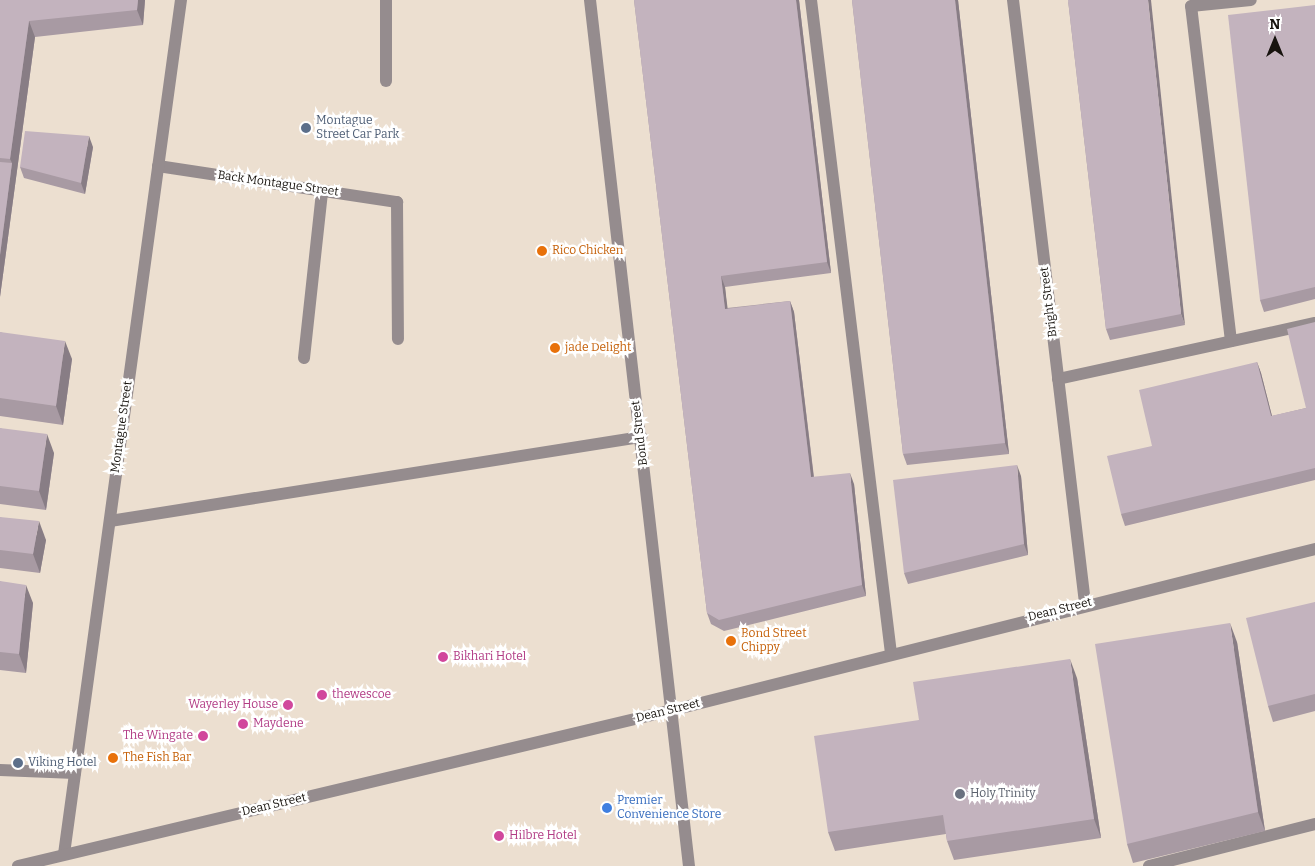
<!DOCTYPE html>
<html>
<head>
<meta charset="utf-8">
<style>
	body { margin:0 }
	#map { position:relative; width:1315px; height:866px; overflow:hidden; background:#ecdfd0; font-family:Bitter,serif }
	div>[style] { position:absolute }
	[style*='--x'] { left:calc(var(--x)*1px); top:calc(var(--y)*1px); width:calc(var(--w)*1px); rotate:calc(var(--a)*1deg) }
	.lane>* { height:12px; margin:-6px; padding:0 6px; transform-origin:6px; border-radius:6px; background:#958c8e }
	.street>* { height:12px; margin:-6px; padding:0 6px; transform-origin:6px; border-radius:6px; background:#958c8e }
	.wall>* { inset:0; background:#a89aa3 }
	.shaded-wall>* { inset:0; background:#887d85 }
	.building>* { inset:0; background:#c3b3be }
	.dots>* { width:14px; height:14px; translate:-50% -50%; box-sizing:border-box; border:2px solid #fff; border-radius:50% }
	span { translate:-50% -50%; white-space:nowrap; text-align:center; line-height:1.15; -webkit-text-stroke:5px #fff; paint-order:stroke }
	.service-label { font-size:12px; color:#4e5e75 }
	.left { translate:0 -50%; text-align:left }
	.street-label { font-size:12px; color:#17130e }
	.food-label { font-size:12px; color:#c56008 }
	.hotel-label { font-size:12px; color:#b23c85 }
	.right { translate:-100% -50%; text-align:right }
	.worship-label { font-size:12px; color:#5b616d }
	.shop-label { font-size:12px; color:#366cbe }
	.north { position:absolute; left:1250px; top:15px; width:50px; height:50px; -webkit-text-stroke:4px #fff; paint-order:stroke; rotate:0deg; font-size:14px; font-weight:700; line-height:20px; text-align:center; color:#17130e }
	.north::after { content:''; display:block; margin:auto; width:18px; height:22px; background:#17130e; clip-path:polygon(50% 0,100% 100%,50% 72%,0 100%) }
</style>
</head>
<body>
<div id="map">
	<div class="lane">
		<i style="--x:811;--y:0;--w:658;--a:83.02"></i>
		<i style="--x:386;--y:81;--w:81;--a:-90"></i>
		<i style="--x:158;--y:166;--w:242;--a:8.6"></i>
		<i style="--x:397;--y:202;--w:137;--a:89.6"></i>
		<i style="--x:1231;--y:341;--w:337;--a:-96.8"></i>
		<i style="--x:1191;--y:6;--w:60;--a:-5.7"></i>
		<i style="--x:304;--y:358;--w:168;--a:-83.8"></i>
		<i style="--x:1058;--y:379;--w:263;--a:-12.3"></i>
		<i style="--x:110;--y:521;--w:538;--a:-8.99"></i>
		<i style="--x:0;--y:770;--w:75;--a:2.3"></i>
		<i style="--x:1149;--y:866;--w:171;--a:-14.2"></i>
	</div>
	<div class="street">
		<i style="--x:590;--y:0;--w:872;--a:83.48"></i>
		<i style="--x:1013;--y:0;--w:607;--a:83.19"></i>
		<i style="--x:64;--y:854;--w:862;--a:-82.2"></i>
		<i style="--x:18;--y:866;--w:673;--a:-13.4"></i>
		<i style="--x:673;--y:710;--w:662;--a:-14.08"></i>
	</div>
	<div class="wall">
		<i style="clip-path:polygon(0 0,145px 0,143px 25px,35px 37px,0 297px)"></i>
		<i style="clip-path:polygon(634px 0,799px 0,831px 273px,725px 287px,727px 308px,790px 301px,794px 312px,814px 477px,854px 484px,866px 596px,724px 631px,711px 624px,707px 613px)"></i>
		<i style="clip-path:polygon(852px 0,958px 0,1009px 454px,907px 465px,903px 454px)"></i>
		<i style="clip-path:polygon(1068px 0,1185px 325px,1110px 340px,1106px 329px)"></i>
		<i style="clip-path:polygon(1315px 5px,1315px 299px,1264px 312px,1260px 300px)"></i>
		<i style="clip-path:polygon(93px 147px,85px 194px,24px 178px,20px 167px)"></i>
		<i style="clip-path:polygon(1315px 322px,1315px 480px,1125px 526px,1121px 514px,1152px 446px,1257px 362px,1261px 373px,1272px 416px,1306px 408px)"></i>
		<i style="clip-path:polygon(0 332px,72px 359px,63px 425px,0 416px)"></i>
		<i style="clip-path:polygon(0 428px,54px 453px,46px 510px,0 504px)"></i>
		<i style="clip-path:polygon(1021px 476px,1028px 555px,908px 584px,904px 573px)"></i>
		<i style="clip-path:polygon(0 517px,46px 540px,40px 573px,0 568px)"></i>
		<i style="clip-path:polygon(0 581px,33px 603px,26px 673px,0 670px)"></i>
		<i style="clip-path:polygon(1315px 602px,1315px 711px,1273px 722px,1268px 706px)"></i>
		<i style="clip-path:polygon(1237px 642px,1265px 831px,1133px 863px,1127px 844px)"></i>
		<i style="clip-path:polygon(1077px 678px,1101px 838px,954px 860px,947px 841px,946px 834px,835px 851px,828px 832px,919px 720px)"></i>
	</div>
	<div class="shaded-wall">
		<i style="clip-path:polygon(138px 0,145px 0,143px 25px,137px 10px)"></i>
		<i style="clip-path:polygon(796px 0,799px 0,831px 273px,827px 262px)"></i>
		<i style="clip-path:polygon(955px 0,958px 0,1009px 454px,1005px 443px)"></i>
		<i style="clip-path:polygon(1148px 0,1151px 0,1185px 325px,1181px 314px)"></i>
		<i style="clip-path:polygon(29px 21px,35px 37px,0 297px,0 255px,12px 163px,10px 159px)"></i>
		<i style="clip-path:polygon(89px 136px,93px 147px,85px 194px,81px 183px)"></i>
		<i style="clip-path:polygon(721px 276px,725px 287px,729px 320px,725px 309px)"></i>
		<i style="clip-path:polygon(790px 301px,794px 312px,815px 488px,811px 477px)"></i>
		<i style="clip-path:polygon(65px 341px,72px 359px,63px 425px,56px 406px)"></i>
		<i style="clip-path:polygon(1257px 362px,1261px 373px,1275px 428px,1271px 416px)"></i>
		<i style="clip-path:polygon(47px 434px,54px 453px,46px 510px,39px 491px)"></i>
		<i style="clip-path:polygon(1017px 465px,1021px 476px,1028px 555px,1024px 544px)"></i>
		<i style="clip-path:polygon(850px 473px,854px 484px,866px 596px,862px 585px)"></i>
		<i style="clip-path:polygon(39px 521px,46px 540px,40px 573px,33px 554px)"></i>
		<i style="clip-path:polygon(26px 585px,33px 603px,26px 673px,19px 654px)"></i>
		<i style="clip-path:polygon(1230px 623px,1237px 642px,1265px 831px,1258px 812px)"></i>
		<i style="clip-path:polygon(1070px 659px,1077px 678px,1101px 838px,1094px 819px)"></i>
	</div>
	<div class="building">
		<i style="clip-path:polygon(0 0,138px 0,137px 10px,29px 21px,10px 159px,0 158px)"></i>
		<i style="clip-path:polygon(634px 0,796px 0,827px 262px,721px 276px,725px 309px,790px 301px,811px 477px,850px 473px,862px 585px,719px 620px,707px 613px)"></i>
		<i style="clip-path:polygon(852px 0,955px 0,1005px 443px,903px 454px)"></i>
		<i style="clip-path:polygon(1068px 0,1148px 0,1181px 314px,1106px 329px)"></i>
		<i style="clip-path:polygon(1315px 5px,1315px 287px,1260px 300px,1228px 15px)"></i>
		<i style="clip-path:polygon(25px 131px,89px 136px,81px 183px,20px 167px)"></i>
		<i style="clip-path:polygon(0 162px,12px 163px,0 255px)"></i>
		<i style="clip-path:polygon(1315px 322px,1315px 468px,1121px 514px,1107px 456px,1152px 446px,1139px 390px,1257px 362px,1271px 416px,1306px 408px,1287px 329px)"></i>
		<i style="clip-path:polygon(0 332px,65px 341px,56px 406px,0 398px)"></i>
		<i style="clip-path:polygon(0 428px,47px 434px,39px 491px,0 486px)"></i>
		<i style="clip-path:polygon(1017px 465px,1024px 544px,904px 573px,893px 480px)"></i>
		<i style="clip-path:polygon(0 517px,39px 521px,33px 554px,0 550px)"></i>
		<i style="clip-path:polygon(0 581px,26px 585px,19px 654px,0 652px)"></i>
		<i style="clip-path:polygon(1315px 602px,1315px 694px,1268px 706px,1246px 618px)"></i>
		<i style="clip-path:polygon(1230px 623px,1258px 812px,1127px 844px,1095px 644px)"></i>
		<i style="clip-path:polygon(1070px 659px,1094px 819px,947px 841px,943px 815px,828px 832px,814px 736px,919px 720px,913px 682px)"></i>
	</div>
	<div class="dots">
		<i style="left:306px;top:128px;background:#5c6f8a"></i>
		<i style="left:542px;top:251px;background:#e8710a"></i>
		<i style="left:555px;top:348px;background:#e8710a"></i>
		<i style="left:731px;top:641px;background:#e8710a"></i>
		<i style="left:443px;top:657px;background:#d1479c"></i>
		<i style="left:322px;top:695px;background:#d1479c"></i>
		<i style="left:288px;top:705px;background:#d1479c"></i>
		<i style="left:243px;top:724px;background:#d1479c"></i>
		<i style="left:203px;top:736px;background:#d1479c"></i>
		<i style="left:113px;top:758px;background:#e8710a"></i>
		<i style="left:18px;top:763px;background:#5c6f8a"></i>
		<i style="left:960px;top:794px;background:#6b7280"></i>
		<i style="left:607px;top:808px;background:#3f7fe0"></i>
		<i style="left:499px;top:836px;background:#d1479c"></i>
	</div>
	<div class="service-label">
		<span class="left" style="left:316px;top:128px">Montague<br>Street Car Park</span>
		<span class="left" style="left:28px;top:763px">Viking Hotel</span>
	</div>
	<div class="street-label">
		<span style="left:278px;top:184px;rotate:8deg">Back Montague Street</span>
		<span style="left:1049px;top:302px;rotate:-97deg">Bright Street</span>
		<span style="left:122px;top:427px;rotate:-82deg">Montague Street</span>
		<span style="left:640px;top:433px;rotate:-97deg">Bond Street</span>
		<span style="left:1060px;top:610px;rotate:-14deg">Dean Street</span>
		<span style="left:668px;top:711px;rotate:-14deg">Dean Street</span>
		<span style="left:274px;top:805px;rotate:-13deg">Dean Street</span>
	</div>
	<div class="food-label">
		<span class="left" style="left:552px;top:251px">Rico Chicken</span>
		<span class="left" style="left:565px;top:348px">jade Delight</span>
		<span class="left" style="left:741px;top:641px">Bond Street<br>Chippy</span>
		<span class="left" style="left:123px;top:758px">The Fish Bar</span>
	</div>
	<div class="hotel-label">
		<span class="left" style="left:453px;top:657px">Bikhari Hotel</span>
		<span class="left" style="left:332px;top:695px">thewescoe</span>
		<span class="right" style="left:278px;top:705px">Wayerley House</span>
		<span class="left" style="left:253px;top:724px">Maydene</span>
		<span class="right" style="left:193px;top:736px">The Wingate</span>
		<span class="left" style="left:509px;top:836px">Hilbre Hotel</span>
	</div>
	<div class="worship-label">
		<span class="left" style="left:970px;top:794px">Holy Trinity</span>
	</div>
	<div class="shop-label">
		<span class="left" style="left:617px;top:808px">Premier<br>Convenience Store</span>
	</div>
	<div class="north">N</div>
</div>
</body>
</html>
